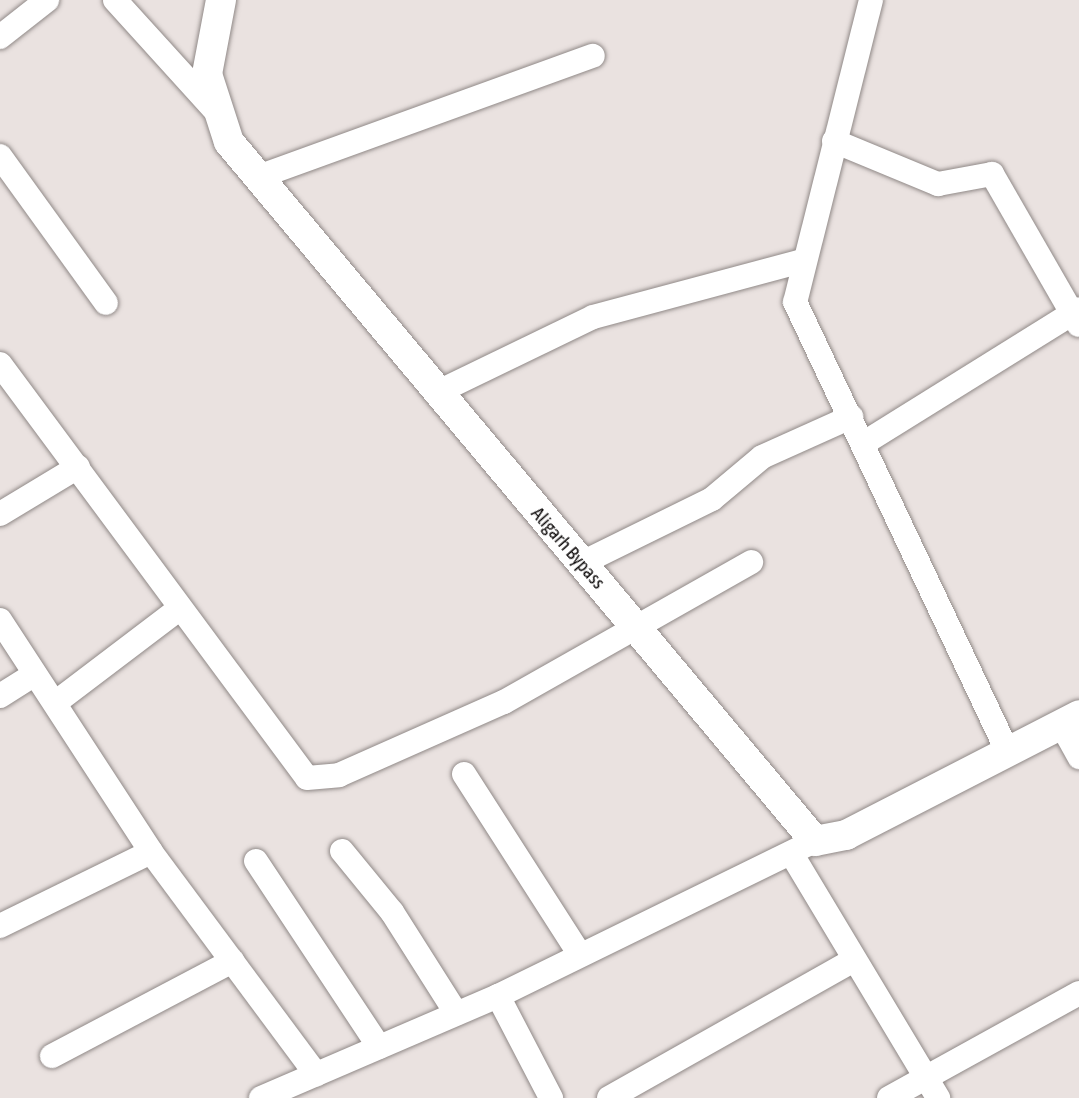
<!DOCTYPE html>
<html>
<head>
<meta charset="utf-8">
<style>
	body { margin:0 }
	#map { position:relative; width:1079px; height:1098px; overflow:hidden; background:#eae2e0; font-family:"Asap Condensed",sans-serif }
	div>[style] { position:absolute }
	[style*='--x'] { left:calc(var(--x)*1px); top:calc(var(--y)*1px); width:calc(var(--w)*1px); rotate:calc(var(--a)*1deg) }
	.roads { filter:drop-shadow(0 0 2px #908987) drop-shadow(0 0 2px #908987) }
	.minor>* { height:24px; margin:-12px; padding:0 12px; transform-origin:12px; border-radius:12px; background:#fff }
	.major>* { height:30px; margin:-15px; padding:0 15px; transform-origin:15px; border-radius:15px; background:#fff }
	span { translate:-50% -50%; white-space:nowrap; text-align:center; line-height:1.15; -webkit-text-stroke:5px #fff; paint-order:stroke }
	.street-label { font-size:19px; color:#0e0b0b }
</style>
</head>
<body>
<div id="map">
	<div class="roads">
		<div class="minor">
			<i style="--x:115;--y:0;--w:146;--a:47.8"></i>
			<i style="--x:871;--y:0;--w:311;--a:104.1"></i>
			<i style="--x:795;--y:302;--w:494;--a:64.7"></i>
			<i style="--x:0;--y:37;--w:60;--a:-38.2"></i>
			<i style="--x:834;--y:141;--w:113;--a:22.5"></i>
			<i style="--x:938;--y:184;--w:55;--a:-10.5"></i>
			<i style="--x:992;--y:174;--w:174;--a:60.1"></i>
			<i style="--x:0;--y:156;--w:181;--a:54.2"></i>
			<i style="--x:258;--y:177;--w:356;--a:-19.9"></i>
			<i style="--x:0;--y:364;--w:515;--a:53.44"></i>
			<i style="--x:307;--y:778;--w:32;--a:-5"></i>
			<i style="--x:339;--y:775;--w:180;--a:-23.9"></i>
			<i style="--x:504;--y:702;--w:284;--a:-29.5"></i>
			<i style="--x:436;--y:393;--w:174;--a:-25.8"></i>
			<i style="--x:593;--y:317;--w:216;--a:-15"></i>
			<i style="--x:864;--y:443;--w:253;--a:-31.9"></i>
			<i style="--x:0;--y:514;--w:91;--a:-31.1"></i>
			<i style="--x:582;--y:563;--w:145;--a:-26.2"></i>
			<i style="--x:712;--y:499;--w:65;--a:-40"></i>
			<i style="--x:762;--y:457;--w:98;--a:-24.2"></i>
			<i style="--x:0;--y:620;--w:277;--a:56.9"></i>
			<i style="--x:151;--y:852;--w:277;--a:53.4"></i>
			<i style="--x:0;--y:696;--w:41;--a:-32.2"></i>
			<i style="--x:55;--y:703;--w:156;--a:-37.2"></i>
			<i style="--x:1061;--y:724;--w:38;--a:61"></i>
			<i style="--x:464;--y:774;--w:215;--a:57.3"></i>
			<i style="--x:342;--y:851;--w:79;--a:50.7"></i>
			<i style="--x:392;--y:912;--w:120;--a:57.6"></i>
			<i style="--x:791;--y:853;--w:286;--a:59"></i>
			<i style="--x:256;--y:861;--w:223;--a:56.5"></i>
			<i style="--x:0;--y:926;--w:168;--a:-26.1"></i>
			<i style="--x:498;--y:996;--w:115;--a:62.5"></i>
			<i style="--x:52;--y:1056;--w:204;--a:-27.8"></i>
			<i style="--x:261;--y:1098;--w:258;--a:-23.3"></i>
			<i style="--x:498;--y:996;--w:353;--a:-26.1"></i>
			<i style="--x:609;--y:1098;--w:281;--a:-29.4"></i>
			<i style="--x:889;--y:1098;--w:217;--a:-28.9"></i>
		</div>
		<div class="major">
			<i style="--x:221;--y:0;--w:75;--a:100.7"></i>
			<i style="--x:207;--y:74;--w:71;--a:72.1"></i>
			<i style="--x:229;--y:142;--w:912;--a:50.03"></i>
			<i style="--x:815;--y:841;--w:32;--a:-11"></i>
			<i style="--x:846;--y:835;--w:262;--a:-27.2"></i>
		</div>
	</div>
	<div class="street-label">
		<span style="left:568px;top:548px;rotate:49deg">Aligarh Bypass</span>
	</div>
</div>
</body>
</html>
